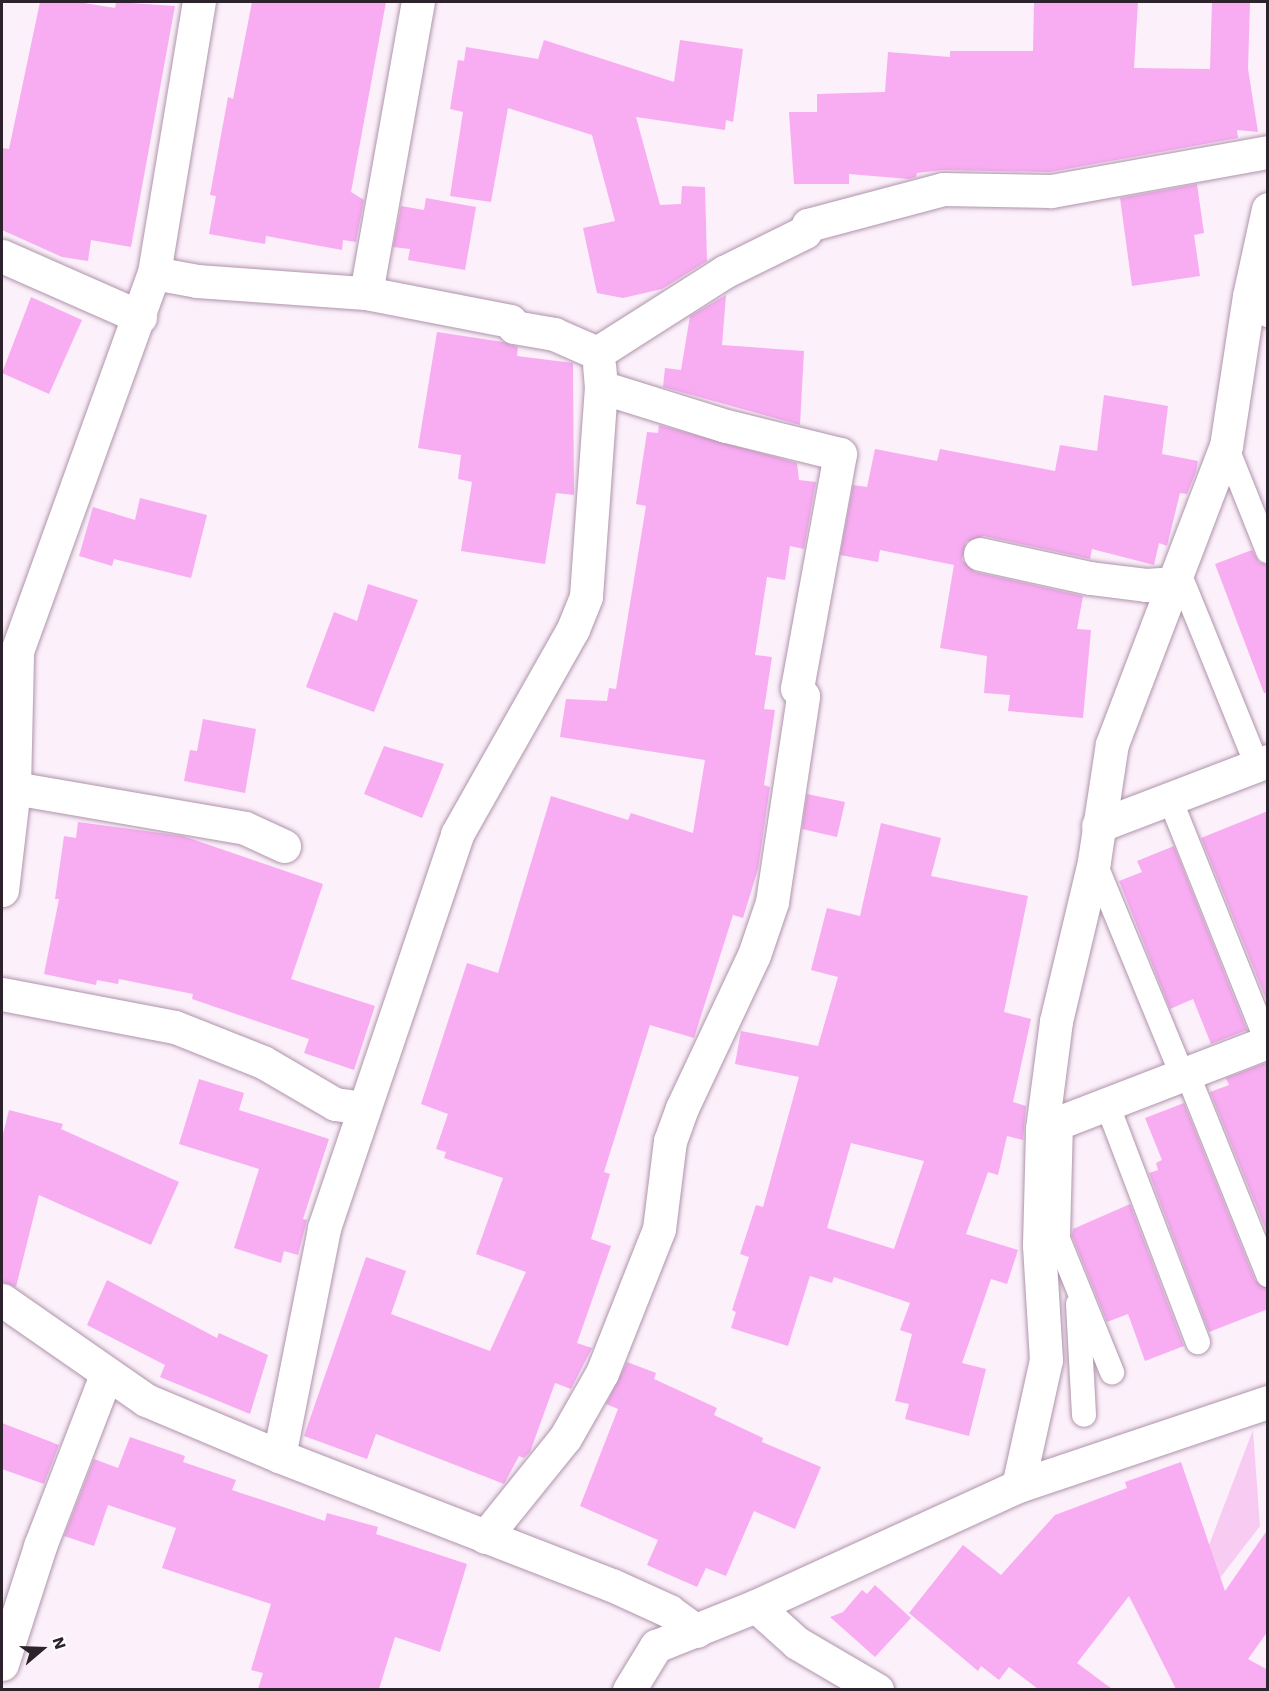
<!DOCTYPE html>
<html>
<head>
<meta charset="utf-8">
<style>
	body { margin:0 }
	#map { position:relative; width:1269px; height:1691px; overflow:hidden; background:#fcf0fa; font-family:"Work Sans",sans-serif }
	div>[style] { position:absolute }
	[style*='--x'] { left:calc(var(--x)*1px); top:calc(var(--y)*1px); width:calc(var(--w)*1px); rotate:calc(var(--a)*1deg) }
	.green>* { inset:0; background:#f8cbf3 }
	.building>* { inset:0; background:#f8acf2 }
	.roads { filter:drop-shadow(0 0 2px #af94ac) drop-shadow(0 0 2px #af94ac) }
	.service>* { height:24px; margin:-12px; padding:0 12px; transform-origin:12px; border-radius:12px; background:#fff }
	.minor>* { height:33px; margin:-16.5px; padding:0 16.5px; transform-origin:16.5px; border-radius:16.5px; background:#fff }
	span { translate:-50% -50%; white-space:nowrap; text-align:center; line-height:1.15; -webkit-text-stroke:6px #fff; paint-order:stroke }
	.frame { position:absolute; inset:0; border:3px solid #2d232c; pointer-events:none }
	.north { position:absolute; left:12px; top:1619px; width:60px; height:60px; -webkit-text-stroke:4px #fff; paint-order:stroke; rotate:71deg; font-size:16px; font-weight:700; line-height:24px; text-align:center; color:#2d232c }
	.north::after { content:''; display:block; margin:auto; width:21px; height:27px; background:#2d232c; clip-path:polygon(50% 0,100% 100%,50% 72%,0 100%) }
</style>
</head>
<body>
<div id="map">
	<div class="green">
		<i style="clip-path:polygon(1253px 1430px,1260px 1526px,1207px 1595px,1199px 1571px)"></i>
	</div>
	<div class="building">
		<i style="clip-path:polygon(40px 2px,78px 2px,115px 8px,116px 2px,175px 6px,131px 247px,91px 240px,88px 261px,62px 257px,2px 230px,2px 148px,9px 149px)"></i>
		<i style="clip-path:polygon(252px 2px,386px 2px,351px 192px,364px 200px,356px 242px,343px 240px,342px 250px,266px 236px,265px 244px,209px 234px,216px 196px,210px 195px,228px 97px,233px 99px)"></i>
		<i style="clip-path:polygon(1034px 2px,1138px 2px,1134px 68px,1210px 69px,1212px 2px,1250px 2px,1248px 69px,1258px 132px,1237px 130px,1238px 138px,1050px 172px,943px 170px,917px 173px,916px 177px,909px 179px,849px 174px,849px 184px,794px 184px,789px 112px,817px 112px,817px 94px,885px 92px,888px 52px,950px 57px,950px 51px,1033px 51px)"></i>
		<i style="clip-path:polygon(544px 40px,674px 82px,680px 40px,743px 49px,733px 122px,726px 120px,725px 130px,636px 117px,660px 205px,681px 204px,682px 186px,705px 187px,707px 261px,662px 289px,623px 298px,597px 293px,583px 228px,615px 221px,592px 135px,508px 108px,491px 202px,450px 196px,463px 112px,450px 109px,458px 60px,464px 61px,466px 47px,538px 59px)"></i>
		<i style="clip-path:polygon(1197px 184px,1204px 233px,1194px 235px,1200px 276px,1132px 286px,1120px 198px)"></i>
		<i style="clip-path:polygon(426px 198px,476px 207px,465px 270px,408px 260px,410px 249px,393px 247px,401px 206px,424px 210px)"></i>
		<i style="clip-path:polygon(726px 295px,722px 345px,804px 351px,800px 425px,663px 387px,665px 368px,681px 370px,690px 316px)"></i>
		<i style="clip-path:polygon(31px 297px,82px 320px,49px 394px,2px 373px)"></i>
		<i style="clip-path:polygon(437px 332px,503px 342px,518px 347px,517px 356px,573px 363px,574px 495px,556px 493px,545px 564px,461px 551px,472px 482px,458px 479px,461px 455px,418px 448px)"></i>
		<i style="clip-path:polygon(1104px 395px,1168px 406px,1162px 454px,1198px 461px,1196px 472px,1187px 494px,1180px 493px,1167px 546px,1159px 543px,1154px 565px,1092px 549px,1090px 559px,984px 536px,966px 542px,962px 560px,975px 572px,1083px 596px,1077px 629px,1091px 630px,1083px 718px,1008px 711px,1010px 695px,984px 693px,987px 656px,940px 648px,954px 565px,880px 550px,878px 562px,840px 555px,853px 485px,867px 487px,875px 449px,937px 461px,940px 449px,1055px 471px,1060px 445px,1097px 451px)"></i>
		<i style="clip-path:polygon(659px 425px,797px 463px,799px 480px,816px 482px,804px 549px,790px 546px,785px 580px,767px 577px,755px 655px,772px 657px,764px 709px,775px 710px,764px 785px,770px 787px,758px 869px,743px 918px,733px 915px,694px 1038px,650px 1025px,604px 1172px,610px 1174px,591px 1239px,611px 1246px,577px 1343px,592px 1348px,571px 1389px,555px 1383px,530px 1452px,524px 1458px,519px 1456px,504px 1484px,376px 1434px,367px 1459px,304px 1436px,366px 1257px,406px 1271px,391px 1314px,490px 1351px,526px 1272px,476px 1254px,503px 1178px,444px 1158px,446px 1152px,436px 1149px,448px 1114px,421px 1104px,467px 963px,498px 973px,551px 796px,628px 820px,631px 813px,693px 833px,705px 760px,560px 737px,566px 699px,607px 701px,609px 688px,616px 689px,646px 506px,636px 504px,647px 432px,658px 433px)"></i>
		<i style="clip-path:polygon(140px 498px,207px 515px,191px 578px,114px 559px,112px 566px,79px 556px,93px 507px,135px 520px)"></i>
		<i style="clip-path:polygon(1252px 550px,1259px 562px,1268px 565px,1268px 693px,1264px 693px,1215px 564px)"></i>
		<i style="clip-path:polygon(368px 584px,418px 600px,374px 712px,306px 687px,334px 612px,357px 621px)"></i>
		<i style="clip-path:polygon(203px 719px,256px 729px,245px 793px,184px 781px,190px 750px,197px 751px)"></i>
		<i style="clip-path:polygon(384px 746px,444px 764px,422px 818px,364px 794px)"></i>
		<i style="clip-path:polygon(807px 794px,845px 802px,837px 837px,802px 829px)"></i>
		<i style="clip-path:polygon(1268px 811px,1268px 1004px,1201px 838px)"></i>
		<i style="clip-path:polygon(78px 822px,183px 836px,323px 884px,291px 979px,375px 1006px,354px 1070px,304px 1053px,309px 1039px,192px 999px,193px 994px,119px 979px,118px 984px,97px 980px,96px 985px,44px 974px,59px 899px,55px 899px,64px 836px,76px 838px)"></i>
		<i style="clip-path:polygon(evenodd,881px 823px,941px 838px,931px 876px,1028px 896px,1004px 1012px,1031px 1019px,1013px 1102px,1026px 1106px,1023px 1140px,1007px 1136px,998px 1175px,988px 1172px,966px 1234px,1018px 1250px,1007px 1284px,991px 1279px,962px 1363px,986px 1369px,969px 1436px,905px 1419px,909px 1404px,895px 1401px,912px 1334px,900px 1330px,910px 1303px,834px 1277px,832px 1283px,810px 1276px,788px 1346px,731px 1328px,736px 1312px,732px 1310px,749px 1257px,740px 1254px,756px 1205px,763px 1207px,799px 1077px,735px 1064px,741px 1031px,818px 1046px,838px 977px,811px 970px,827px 908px,860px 916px,881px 823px,851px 1143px,924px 1161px,894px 1249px,827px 1228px,851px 1143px)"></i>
		<i style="clip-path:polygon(1174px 846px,1247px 1030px,1211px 1044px,1193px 999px,1170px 1009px,1119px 881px,1142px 872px,1137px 861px)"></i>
		<i style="clip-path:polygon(1268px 1062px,1268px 1235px,1210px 1092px,1229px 1085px,1226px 1078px)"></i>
		<i style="clip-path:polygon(199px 1079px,244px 1093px,239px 1110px,329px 1139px,303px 1219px,307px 1220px,298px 1255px,284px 1251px,281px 1263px,234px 1248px,259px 1169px,179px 1144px)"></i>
		<i style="clip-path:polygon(1184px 1103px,1255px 1280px,1268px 1289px,1268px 1309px,1209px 1332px,1149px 1173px,1158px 1170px,1156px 1163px,1162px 1160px,1145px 1118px)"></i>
		<i style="clip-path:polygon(9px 1110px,63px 1124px,61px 1129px,179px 1182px,151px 1245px,39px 1195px,16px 1287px,2px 1282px,2px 1138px)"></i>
		<i style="clip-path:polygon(1130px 1204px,1184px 1346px,1145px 1361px,1128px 1314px,1107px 1322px,1072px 1236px,1073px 1229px)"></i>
		<i style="clip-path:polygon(107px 1280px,217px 1338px,219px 1333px,268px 1355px,250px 1414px,160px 1377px,165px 1365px,87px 1325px)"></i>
		<i style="clip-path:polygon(627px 1362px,656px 1373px,654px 1379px,717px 1408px,714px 1415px,763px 1438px,762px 1442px,821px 1467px,795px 1529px,754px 1511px,726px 1576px,706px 1568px,697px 1587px,647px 1565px,658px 1540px,580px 1506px,618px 1409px,606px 1404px)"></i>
		<i style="clip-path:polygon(2px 1423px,59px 1445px,44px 1484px,2px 1469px)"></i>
		<i style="clip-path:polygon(130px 1437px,185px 1456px,183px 1462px,236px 1480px,232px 1490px,325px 1521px,327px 1513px,378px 1527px,376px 1534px,467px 1564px,440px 1652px,395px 1637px,379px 1689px,258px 1689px,263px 1673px,251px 1670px,271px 1604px,162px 1568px,176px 1528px,108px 1505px,94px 1546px,64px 1536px,94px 1459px,118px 1468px)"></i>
		<i style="clip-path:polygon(1181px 1462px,1225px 1591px,1268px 1529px,1268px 1631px,1248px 1659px,1268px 1670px,1268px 1689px,1176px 1689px,1129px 1596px,1077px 1663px,1112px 1689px,1038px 1689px,1009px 1667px,999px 1680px,981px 1666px,978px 1671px,909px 1613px,963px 1545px,1001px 1575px,1055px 1515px,1127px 1488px,1125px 1482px)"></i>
		<i style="clip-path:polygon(875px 1585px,911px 1618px,875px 1657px,830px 1617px,843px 1612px,862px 1590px,867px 1594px)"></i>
	</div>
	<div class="roads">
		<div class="service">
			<i style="--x:1258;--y:292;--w:25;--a:67"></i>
			<i style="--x:1226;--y:446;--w:113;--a:68.2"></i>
			<i style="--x:1179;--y:573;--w:207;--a:67.9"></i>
			<i style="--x:1170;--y:799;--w:264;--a:68.2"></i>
			<i style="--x:1094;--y:861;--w:231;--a:67.6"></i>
			<i style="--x:1187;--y:1073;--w:218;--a:68.1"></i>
			<i style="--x:1107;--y:1104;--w:255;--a:69.1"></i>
			<i style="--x:1061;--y:1122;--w:117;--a:91.5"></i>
			<i style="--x:1058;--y:1239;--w:144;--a:67.9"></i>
			<i style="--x:1078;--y:1304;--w:111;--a:86.9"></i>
		</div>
		<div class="minor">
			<i style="--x:2;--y:256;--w:151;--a:23.8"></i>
			<i style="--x:154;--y:273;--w:275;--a:-80.6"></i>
			<i style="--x:366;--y:293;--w:296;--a:-79.9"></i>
			<i style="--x:980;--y:554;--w:113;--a:12.3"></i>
			<i style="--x:1090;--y:578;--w:56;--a:7.1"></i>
			<i style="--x:1146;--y:585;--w:30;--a:-4"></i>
			<i style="--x:14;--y:788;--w:137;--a:-88.7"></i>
			<i style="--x:17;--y:651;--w:402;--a:-70.1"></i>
			<i style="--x:154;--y:273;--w:44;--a:10.5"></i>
			<i style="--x:197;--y:281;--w:169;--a:4.1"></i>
			<i style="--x:366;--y:293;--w:147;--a:11"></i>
			<i style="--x:510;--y:321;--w:7;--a:56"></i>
			<i style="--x:514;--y:327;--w:41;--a:9.9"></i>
			<i style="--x:554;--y:334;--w:47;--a:23.8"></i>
			<i style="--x:597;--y:353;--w:151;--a:-32.5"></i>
			<i style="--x:724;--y:272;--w:90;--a:-26.3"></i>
			<i style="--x:805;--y:232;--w:8;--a:-67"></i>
			<i style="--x:808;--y:225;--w:140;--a:-14.9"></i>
			<i style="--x:943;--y:189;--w:108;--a:1.1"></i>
			<i style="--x:1051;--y:191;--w:220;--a:-10.2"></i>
			<i style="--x:1098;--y:826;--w:182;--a:-20.9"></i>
			<i style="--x:2;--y:890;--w:103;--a:-83.3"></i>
			<i style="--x:14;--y:788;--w:234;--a:9.8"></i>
			<i style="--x:245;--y:828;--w:43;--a:24.8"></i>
			<i style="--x:2;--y:994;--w:176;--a:10.8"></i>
			<i style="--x:175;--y:1027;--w:95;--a:21.7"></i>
			<i style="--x:263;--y:1062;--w:83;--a:30.3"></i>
			<i style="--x:335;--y:1104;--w:28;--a:8"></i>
			<i style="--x:1042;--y:1129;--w:242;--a:-21.1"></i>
			<i style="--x:2;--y:1300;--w:175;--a:34.8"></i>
			<i style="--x:146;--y:1400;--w:144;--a:22.8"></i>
			<i style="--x:279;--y:1456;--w:357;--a:21.2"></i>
			<i style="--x:612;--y:1585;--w:63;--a:24.5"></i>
			<i style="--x:669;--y:1611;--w:34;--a:36"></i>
			<i style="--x:279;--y:1456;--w:232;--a:-78.8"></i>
			<i style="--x:324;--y:1228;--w:416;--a:-71.3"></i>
			<i style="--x:457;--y:834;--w:236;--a:-60.5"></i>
			<i style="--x:573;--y:629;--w:35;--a:-68"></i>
			<i style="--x:586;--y:596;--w:210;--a:-85.9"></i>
			<i style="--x:601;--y:387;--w:21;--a:-95"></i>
			<i style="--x:1018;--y:1486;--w:129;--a:-77.5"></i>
			<i style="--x:1046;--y:1360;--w:115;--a:-93.5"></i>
			<i style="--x:1039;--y:1245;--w:116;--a:-88.5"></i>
			<i style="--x:1042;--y:1129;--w:109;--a:-82.6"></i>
			<i style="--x:1056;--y:1021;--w:164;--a:-76.6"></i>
			<i style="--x:1094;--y:861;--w:118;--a:-81.3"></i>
			<i style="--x:1112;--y:744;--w:319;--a:-69.1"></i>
			<i style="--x:1226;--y:446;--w:152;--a:-81.3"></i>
			<i style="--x:1249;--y:296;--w:89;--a:-77.7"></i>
			<i style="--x:485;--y:1537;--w:127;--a:-51.1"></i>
			<i style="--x:565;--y:1438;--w:75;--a:-60.4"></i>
			<i style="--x:602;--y:1373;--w:155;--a:-68.4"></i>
			<i style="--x:659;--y:1229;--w:89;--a:-82.9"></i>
			<i style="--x:670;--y:1141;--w:35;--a:-70"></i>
			<i style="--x:682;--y:1108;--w:169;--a:-64.8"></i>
			<i style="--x:754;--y:955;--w:56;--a:-71.2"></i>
			<i style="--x:772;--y:902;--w:208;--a:-81.4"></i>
			<i style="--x:803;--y:696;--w:10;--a:-127"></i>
			<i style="--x:797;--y:688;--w:238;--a:-79.6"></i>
			<i style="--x:840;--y:454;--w:117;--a:-166.2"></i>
			<i style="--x:726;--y:426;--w:131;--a:-162.7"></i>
			<i style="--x:756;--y:1606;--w:55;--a:42.1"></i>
			<i style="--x:797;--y:1643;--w:93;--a:30.4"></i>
			<i style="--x:2;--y:1664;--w:124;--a:-72.1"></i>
			<i style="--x:40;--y:1546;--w:183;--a:-68.9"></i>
			<i style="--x:629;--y:1690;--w:52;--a:-58.5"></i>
			<i style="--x:656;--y:1646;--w:108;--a:-21.8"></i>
			<i style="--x:756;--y:1606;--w:288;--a:-24.6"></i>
			<i style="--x:1018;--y:1486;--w:264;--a:-18.6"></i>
		</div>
	</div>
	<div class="frame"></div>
	<div class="north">N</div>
</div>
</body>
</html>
